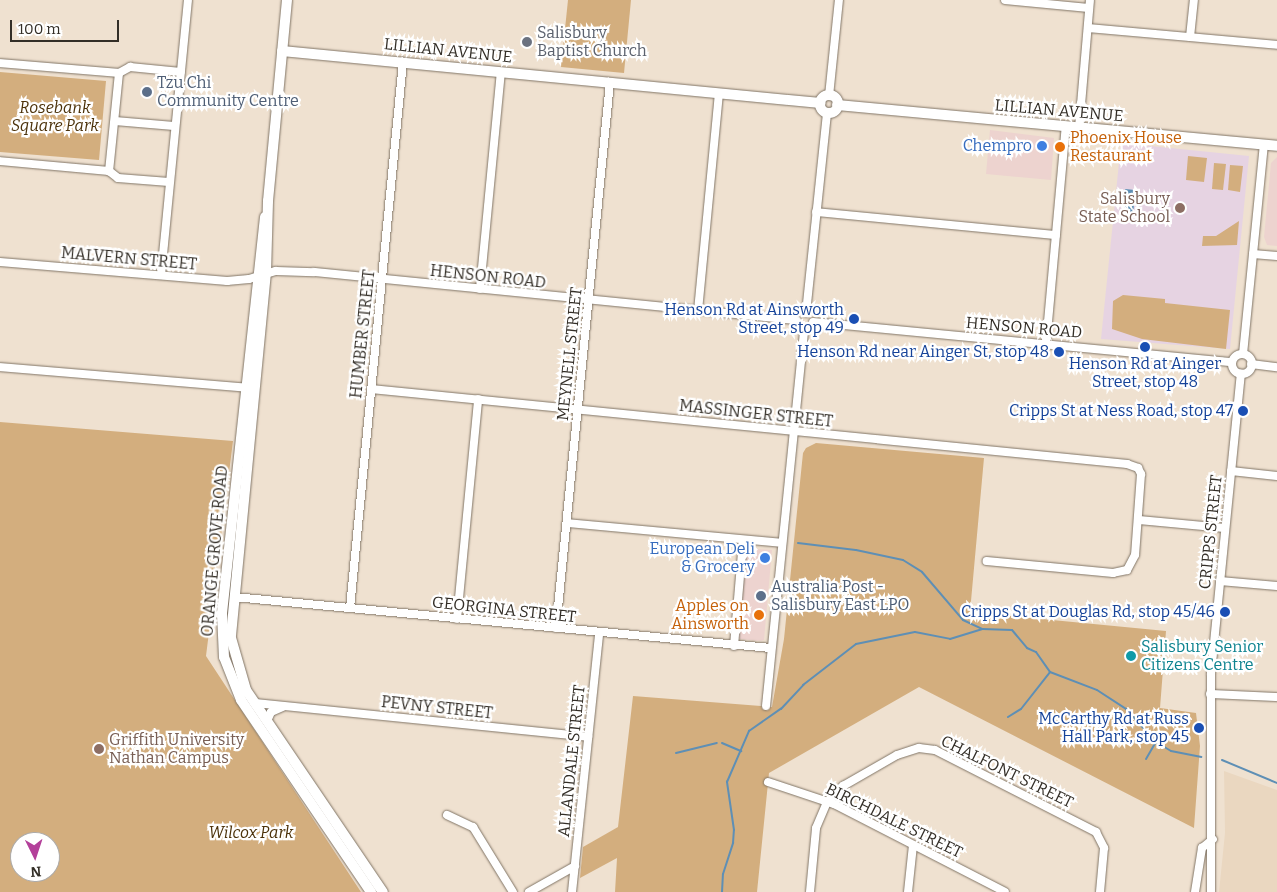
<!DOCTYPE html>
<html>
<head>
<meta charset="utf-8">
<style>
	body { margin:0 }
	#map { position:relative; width:1277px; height:892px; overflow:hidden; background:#efe1d0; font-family:Bitter,serif }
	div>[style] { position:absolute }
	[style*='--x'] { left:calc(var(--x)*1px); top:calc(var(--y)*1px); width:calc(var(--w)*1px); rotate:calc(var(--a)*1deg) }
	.commercial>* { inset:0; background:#edd3cf }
	.built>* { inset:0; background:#ead7c0 }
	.education>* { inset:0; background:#e6d3e2 }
	.green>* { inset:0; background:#d3ae7e }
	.water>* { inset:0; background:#5e8fb5 }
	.stream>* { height:2px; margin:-1px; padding:0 1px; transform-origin:1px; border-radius:1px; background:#5e8fb5 }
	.roads { filter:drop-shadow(0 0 1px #817566) drop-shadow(0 0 1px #817566) }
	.street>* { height:8px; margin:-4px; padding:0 4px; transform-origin:4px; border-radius:4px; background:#fff }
	.street>.ring { margin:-4px; padding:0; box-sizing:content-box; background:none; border:8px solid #fff; border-radius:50% }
	.secondary>* { height:10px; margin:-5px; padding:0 5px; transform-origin:5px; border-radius:5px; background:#fff }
	.secondary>.ring { margin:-5px; padding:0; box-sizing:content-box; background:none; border:10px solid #fff; border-radius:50% }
	.dots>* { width:14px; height:14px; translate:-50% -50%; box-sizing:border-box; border:2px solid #fff; border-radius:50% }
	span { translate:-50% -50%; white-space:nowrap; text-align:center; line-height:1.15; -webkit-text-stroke:4.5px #fff; paint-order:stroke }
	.worship-label { font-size:16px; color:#5b616d }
	.left { translate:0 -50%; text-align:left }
	.street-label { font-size:16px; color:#332e27 }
	.service-label { font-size:16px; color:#4e5e75 }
	.park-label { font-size:16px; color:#4c320a; font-style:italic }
	.food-label { font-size:16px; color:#c56008 }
	.right { translate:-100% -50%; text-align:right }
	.shop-label { font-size:16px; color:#366cbe }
	.education-label { font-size:16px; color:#785e54 }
	.transit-label { font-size:16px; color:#164399 }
	.culture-label { font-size:16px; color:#0d838f }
	.north { position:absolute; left:10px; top:832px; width:50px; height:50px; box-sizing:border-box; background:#fff; border:1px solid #adaba9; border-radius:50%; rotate:176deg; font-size:14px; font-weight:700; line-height:20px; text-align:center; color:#332e27 }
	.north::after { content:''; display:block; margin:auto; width:18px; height:22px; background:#b3409a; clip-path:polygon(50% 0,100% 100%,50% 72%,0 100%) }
	.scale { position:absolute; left:10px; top:20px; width:109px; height:22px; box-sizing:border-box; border:2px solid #332e27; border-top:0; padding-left:6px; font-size:15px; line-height:18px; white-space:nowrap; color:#332e27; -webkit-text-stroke:4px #fff; paint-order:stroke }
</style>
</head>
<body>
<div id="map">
	<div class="commercial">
		<i style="clip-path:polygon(990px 130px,1054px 138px,1051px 180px,986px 174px)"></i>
		<i style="clip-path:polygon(1277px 157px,1277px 246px,1267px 245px,1264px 237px,1271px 163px)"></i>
		<i style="clip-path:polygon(746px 548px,772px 550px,764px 640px,760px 641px,740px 639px,737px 634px)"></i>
	</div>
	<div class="built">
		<i style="clip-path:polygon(1224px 771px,1277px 790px,1277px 892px,1219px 892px,1225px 833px)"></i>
	</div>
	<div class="education">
		<i style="clip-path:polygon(1121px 143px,1249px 156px,1230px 349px,1101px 339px)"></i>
	</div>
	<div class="green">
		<i style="clip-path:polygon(568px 0,631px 0,624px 73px,561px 67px)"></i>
		<i style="clip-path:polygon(0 72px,106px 81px,99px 160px,0 152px)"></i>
		<i style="clip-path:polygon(1188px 156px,1207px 158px,1204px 182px,1186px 180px)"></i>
		<i style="clip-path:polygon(1214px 163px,1226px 164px,1223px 190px,1212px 189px)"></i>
		<i style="clip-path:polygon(1230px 165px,1243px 166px,1240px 192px,1228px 190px)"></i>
		<i style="clip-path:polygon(1239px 221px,1237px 245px,1202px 246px,1203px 236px,1216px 236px)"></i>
		<i style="clip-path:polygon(1123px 295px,1165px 299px,1165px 303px,1230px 310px,1226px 349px,1142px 339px,1112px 329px,1113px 301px)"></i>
		<i style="clip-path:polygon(evenodd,0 422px,233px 441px,206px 656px,361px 892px,0 892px,0 422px,20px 842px,50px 842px,50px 872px,20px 872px,20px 842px)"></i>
		<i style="clip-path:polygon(816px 443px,984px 458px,970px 612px,1166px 631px,1160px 708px,1196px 713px,1200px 746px,1194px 828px,919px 687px,769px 773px,757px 892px,615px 892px,617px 858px,580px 878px,583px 847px,618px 827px,633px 696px,772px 707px,784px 639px,803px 453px,806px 448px)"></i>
	</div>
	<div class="water">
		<i style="clip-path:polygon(1125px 189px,1135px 190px,1133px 217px,1122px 216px)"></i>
	</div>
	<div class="stream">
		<i style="--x:798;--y:543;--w:58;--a:6.9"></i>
		<i style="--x:856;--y:550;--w:48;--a:12"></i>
		<i style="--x:903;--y:560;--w:22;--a:32"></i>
		<i style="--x:922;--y:572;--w:63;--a:49.5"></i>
		<i style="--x:963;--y:620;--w:21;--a:25"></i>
		<i style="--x:1008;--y:717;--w:15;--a:-32"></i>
		<i style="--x:1021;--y:709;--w:47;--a:-51.9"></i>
		<i style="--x:722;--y:743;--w:21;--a:23"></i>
		<i style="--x:676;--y:753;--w:42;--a:-13.7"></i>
		<i style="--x:1146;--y:759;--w:20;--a:-60"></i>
		<i style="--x:1222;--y:760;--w:60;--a:22.7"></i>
		<i style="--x:722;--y:892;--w:18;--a:-87"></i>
		<i style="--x:723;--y:874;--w:33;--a:-72"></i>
		<i style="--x:733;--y:843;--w:13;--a:-86"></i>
		<i style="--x:734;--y:830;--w:49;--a:-98.3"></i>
		<i style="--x:727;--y:782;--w:56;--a:-66.7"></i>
		<i style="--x:749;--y:731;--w:39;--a:-35"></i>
		<i style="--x:781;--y:709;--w:33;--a:-47"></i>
		<i style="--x:803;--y:685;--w:67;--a:-37.7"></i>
		<i style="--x:856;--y:644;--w:60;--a:-11.5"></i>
		<i style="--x:915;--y:632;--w:36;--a:11"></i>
		<i style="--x:950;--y:639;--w:34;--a:-17"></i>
		<i style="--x:982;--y:629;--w:30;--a:2"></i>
		<i style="--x:1012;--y:630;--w:23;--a:50"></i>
		<i style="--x:1027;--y:648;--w:10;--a:24"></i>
		<i style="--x:1036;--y:652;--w:24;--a:55"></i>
		<i style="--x:1050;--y:672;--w:50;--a:21"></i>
		<i style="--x:1097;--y:690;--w:35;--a:33"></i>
		<i style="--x:1126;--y:709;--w:45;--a:47.7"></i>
		<i style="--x:1156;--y:742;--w:17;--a:31"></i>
		<i style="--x:1171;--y:751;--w:31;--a:11"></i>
	</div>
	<div class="roads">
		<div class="street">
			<i style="--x:1005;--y:0;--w:84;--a:5.4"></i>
			<i style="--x:1088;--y:28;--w:190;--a:5.1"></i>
			<i style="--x:1190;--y:37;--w:37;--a:-84"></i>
			<i style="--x:0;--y:63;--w:119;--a:4.8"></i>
			<i style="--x:119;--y:73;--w:99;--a:95.8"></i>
			<i style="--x:109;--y:171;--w:109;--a:-174.8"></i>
			<i style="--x:119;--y:73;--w:13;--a:-29"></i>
			<i style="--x:130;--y:67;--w:51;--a:5.6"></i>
			<i style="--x:829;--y:96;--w:97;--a:-84.1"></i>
			<i style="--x:115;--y:121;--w:59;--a:4.8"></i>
			<i style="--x:1079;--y:128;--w:128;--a:-85.1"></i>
			<i style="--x:109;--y:171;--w:11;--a:38"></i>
			<i style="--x:118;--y:178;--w:51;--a:4.5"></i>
			<i style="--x:816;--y:212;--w:241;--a:5.5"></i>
			<i style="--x:1253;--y:254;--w:24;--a:5"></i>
			<i style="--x:0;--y:262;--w:228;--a:4.8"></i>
			<i style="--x:227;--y:281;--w:22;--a:-5"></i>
			<i style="--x:249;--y:279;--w:28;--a:-17"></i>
			<i style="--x:276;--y:271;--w:38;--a:2"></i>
			<i style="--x:314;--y:272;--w:485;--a:5.7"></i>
			<i style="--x:161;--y:275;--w:276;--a:-84.4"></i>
			<i style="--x:480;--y:289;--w:218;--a:-84.5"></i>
			<i style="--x:698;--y:311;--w:219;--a:-84.5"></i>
			<i style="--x:806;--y:313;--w:201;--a:-84"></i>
			<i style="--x:813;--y:322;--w:421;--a:5.5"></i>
			<i style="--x:1046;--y:344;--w:219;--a:-84.8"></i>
			<i style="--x:1243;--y:354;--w:210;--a:-84.3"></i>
			<i class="ring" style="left:1232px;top:354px;width:12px;height:12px"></i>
			<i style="--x:1251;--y:364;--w:26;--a:7"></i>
			<i style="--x:0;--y:367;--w:253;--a:4.8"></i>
			<i style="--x:371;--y:389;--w:760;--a:5.67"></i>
			<i style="--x:1127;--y:464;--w:12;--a:20"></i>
			<i style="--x:1138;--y:468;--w:7;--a:63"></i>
			<i style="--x:1141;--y:474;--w:81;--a:94.2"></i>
			<i style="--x:1135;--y:555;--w:17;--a:118"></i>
			<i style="--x:1127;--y:570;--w:14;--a:168"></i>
			<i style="--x:1113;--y:573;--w:127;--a:-174.6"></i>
			<i style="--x:1231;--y:471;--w:46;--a:6.2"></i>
			<i style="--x:1139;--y:520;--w:86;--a:5.3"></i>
			<i style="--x:567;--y:523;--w:216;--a:5.3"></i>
			<i style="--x:1220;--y:581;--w:57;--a:5"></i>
			<i style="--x:234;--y:597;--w:539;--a:5.43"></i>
			<i style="--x:350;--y:608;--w:549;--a:-84.46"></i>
			<i style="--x:457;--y:619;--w:221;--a:-84.5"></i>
			<i style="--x:556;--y:628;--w:549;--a:-84.35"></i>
			<i style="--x:734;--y:646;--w:106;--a:-85.1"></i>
			<i style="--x:1210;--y:694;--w:67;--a:2.6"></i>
			<i style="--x:255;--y:703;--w:335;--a:5.8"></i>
			<i style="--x:766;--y:706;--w:379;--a:-84.2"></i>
			<i style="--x:267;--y:721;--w:10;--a:-66"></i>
			<i style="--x:271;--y:712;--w:13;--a:-23"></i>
			<i style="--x:768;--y:782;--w:70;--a:18.4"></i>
			<i style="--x:834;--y:804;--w:192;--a:27.2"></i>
			<i style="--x:447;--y:815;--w:29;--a:25"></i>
			<i style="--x:473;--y:827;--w:76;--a:58.4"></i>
			<i style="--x:529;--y:892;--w:53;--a:-29.5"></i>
			<i style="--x:572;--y:892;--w:260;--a:-84"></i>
			<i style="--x:810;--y:892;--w:64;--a:-84.6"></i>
			<i style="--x:816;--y:828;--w:28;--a:-67"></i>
			<i style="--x:827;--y:802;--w:23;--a:-45"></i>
			<i style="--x:843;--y:786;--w:62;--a:-29.9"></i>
			<i style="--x:897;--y:755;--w:23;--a:-18"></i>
			<i style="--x:919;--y:748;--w:16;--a:7"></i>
			<i style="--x:935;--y:750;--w:181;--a:27"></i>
			<i style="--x:1096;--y:832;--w:18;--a:63"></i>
			<i style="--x:1104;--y:848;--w:44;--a:95.2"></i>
			<i style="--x:908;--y:892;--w:47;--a:-83.9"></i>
			<i style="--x:1195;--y:892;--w:45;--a:-81"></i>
			<i style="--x:1202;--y:848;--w:14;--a:-39"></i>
			<i style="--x:1211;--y:892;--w:219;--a:-90"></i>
			<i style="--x:1211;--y:673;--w:301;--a:-84.3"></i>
		</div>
		<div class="secondary">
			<i style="--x:287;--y:0;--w:202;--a:95.4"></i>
			<i style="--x:268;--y:201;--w:71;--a:91.6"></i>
			<i style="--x:266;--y:272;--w:368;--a:95.5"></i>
			<i style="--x:231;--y:638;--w:54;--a:73.9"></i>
			<i style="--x:246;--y:690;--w:244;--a:55.9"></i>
			<i style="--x:282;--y:51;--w:541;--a:5.52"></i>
			<i class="ring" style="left:820px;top:95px;width:8px;height:8px"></i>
			<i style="--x:837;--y:105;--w:442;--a:5.3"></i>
			<i style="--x:265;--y:217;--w:398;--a:96.2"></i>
			<i style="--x:222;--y:613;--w:44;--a:87.4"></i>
			<i style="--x:224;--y:657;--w:46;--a:68.4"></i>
			<i style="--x:241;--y:700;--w:232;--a:55.9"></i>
		</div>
	</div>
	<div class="dots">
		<i style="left:527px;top:42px;background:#6b7280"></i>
		<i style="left:147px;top:92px;background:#5c6f8a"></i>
		<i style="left:1042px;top:146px;background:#3f7fe0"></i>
		<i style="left:1060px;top:147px;background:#e8710a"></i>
		<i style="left:1180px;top:208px;background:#8d6e63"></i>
		<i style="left:854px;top:319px;background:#1a4fb4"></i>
		<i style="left:1145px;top:347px;background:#1a4fb4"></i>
		<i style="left:1059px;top:352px;background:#1a4fb4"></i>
		<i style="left:1243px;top:411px;background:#1a4fb4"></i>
		<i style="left:765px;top:558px;background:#3f7fe0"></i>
		<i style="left:761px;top:596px;background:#5c6f8a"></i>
		<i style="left:1225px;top:612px;background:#1a4fb4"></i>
		<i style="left:759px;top:615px;background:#e8710a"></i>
		<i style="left:1131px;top:656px;background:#0f9aa8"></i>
		<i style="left:1199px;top:728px;background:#1a4fb4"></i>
		<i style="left:99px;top:749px;background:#8d6e63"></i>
	</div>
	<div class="worship-label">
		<span class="left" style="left:537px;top:42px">Salisbury<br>Baptist Church</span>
	</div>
	<div class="street-label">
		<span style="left:448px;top:51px;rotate:6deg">LILLIAN AVENUE</span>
		<span style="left:1059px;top:111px;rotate:5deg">LILLIAN AVENUE</span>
		<span style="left:129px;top:259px;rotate:5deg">MALVERN STREET</span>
		<span style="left:488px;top:277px;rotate:6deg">HENSON ROAD</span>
		<span style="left:1024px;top:328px;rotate:5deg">HENSON ROAD</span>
		<span style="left:363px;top:334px;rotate:-84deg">HUMBER STREET</span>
		<span style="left:570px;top:354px;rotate:-84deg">MEYNELL STREET</span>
		<span style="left:756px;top:414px;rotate:6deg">MASSINGER STREET</span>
		<span style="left:1211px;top:532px;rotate:-84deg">CRIPPS STREET</span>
		<span style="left:215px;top:551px;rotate:-85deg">ORANGE GROVE ROAD</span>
		<span style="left:504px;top:610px;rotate:6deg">GEORGINA STREET</span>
		<span style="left:437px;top:708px;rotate:6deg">PEVNY STREET</span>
		<span style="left:572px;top:761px;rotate:-84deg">ALLANDALE STREET</span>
		<span style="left:1007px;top:772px;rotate:26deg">CHALFONT STREET</span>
		<span style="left:894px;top:821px;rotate:26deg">BIRCHDALE STREET</span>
	</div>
	<div class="service-label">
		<span class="left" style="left:157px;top:92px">Tzu Chi<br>Community Centre</span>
		<span class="left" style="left:771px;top:596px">Australia Post -<br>Salisbury East LPO</span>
	</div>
	<div class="park-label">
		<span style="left:55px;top:117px">Rosebank<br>Square Park</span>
		<span style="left:251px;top:833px">Wilcox Park</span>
	</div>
	<div class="food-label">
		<span class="left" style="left:1070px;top:147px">Phoenix House<br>Restaurant</span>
		<span class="right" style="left:749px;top:615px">Apples on<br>Ainsworth</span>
	</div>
	<div class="shop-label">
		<span class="right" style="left:1032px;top:146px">Chempro</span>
		<span class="right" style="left:755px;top:558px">European Deli<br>&amp; Grocery</span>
	</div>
	<div class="education-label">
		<span class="right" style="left:1170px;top:208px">Salisbury<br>State School</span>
		<span class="left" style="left:109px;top:749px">Griffith University<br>Nathan Campus</span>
	</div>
	<div class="transit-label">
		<span class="right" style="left:844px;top:319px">Henson Rd at Ainsworth<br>Street, stop 49</span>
		<span class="right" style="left:1049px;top:352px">Henson Rd near Ainger St, stop 48</span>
		<span style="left:1145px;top:373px">Henson Rd at Ainger<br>Street, stop 48</span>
		<span class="right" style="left:1233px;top:411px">Cripps St at Ness Road, stop 47</span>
		<span class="right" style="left:1215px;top:612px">Cripps St at Douglas Rd, stop 45/46</span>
		<span class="right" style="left:1189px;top:728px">McCarthy Rd at Russ<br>Hall Park, stop 45</span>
	</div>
	<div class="culture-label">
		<span class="left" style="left:1141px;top:656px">Salisbury Senior<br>Citizens Centre</span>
	</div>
	<div class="north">N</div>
	<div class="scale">100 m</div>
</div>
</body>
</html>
